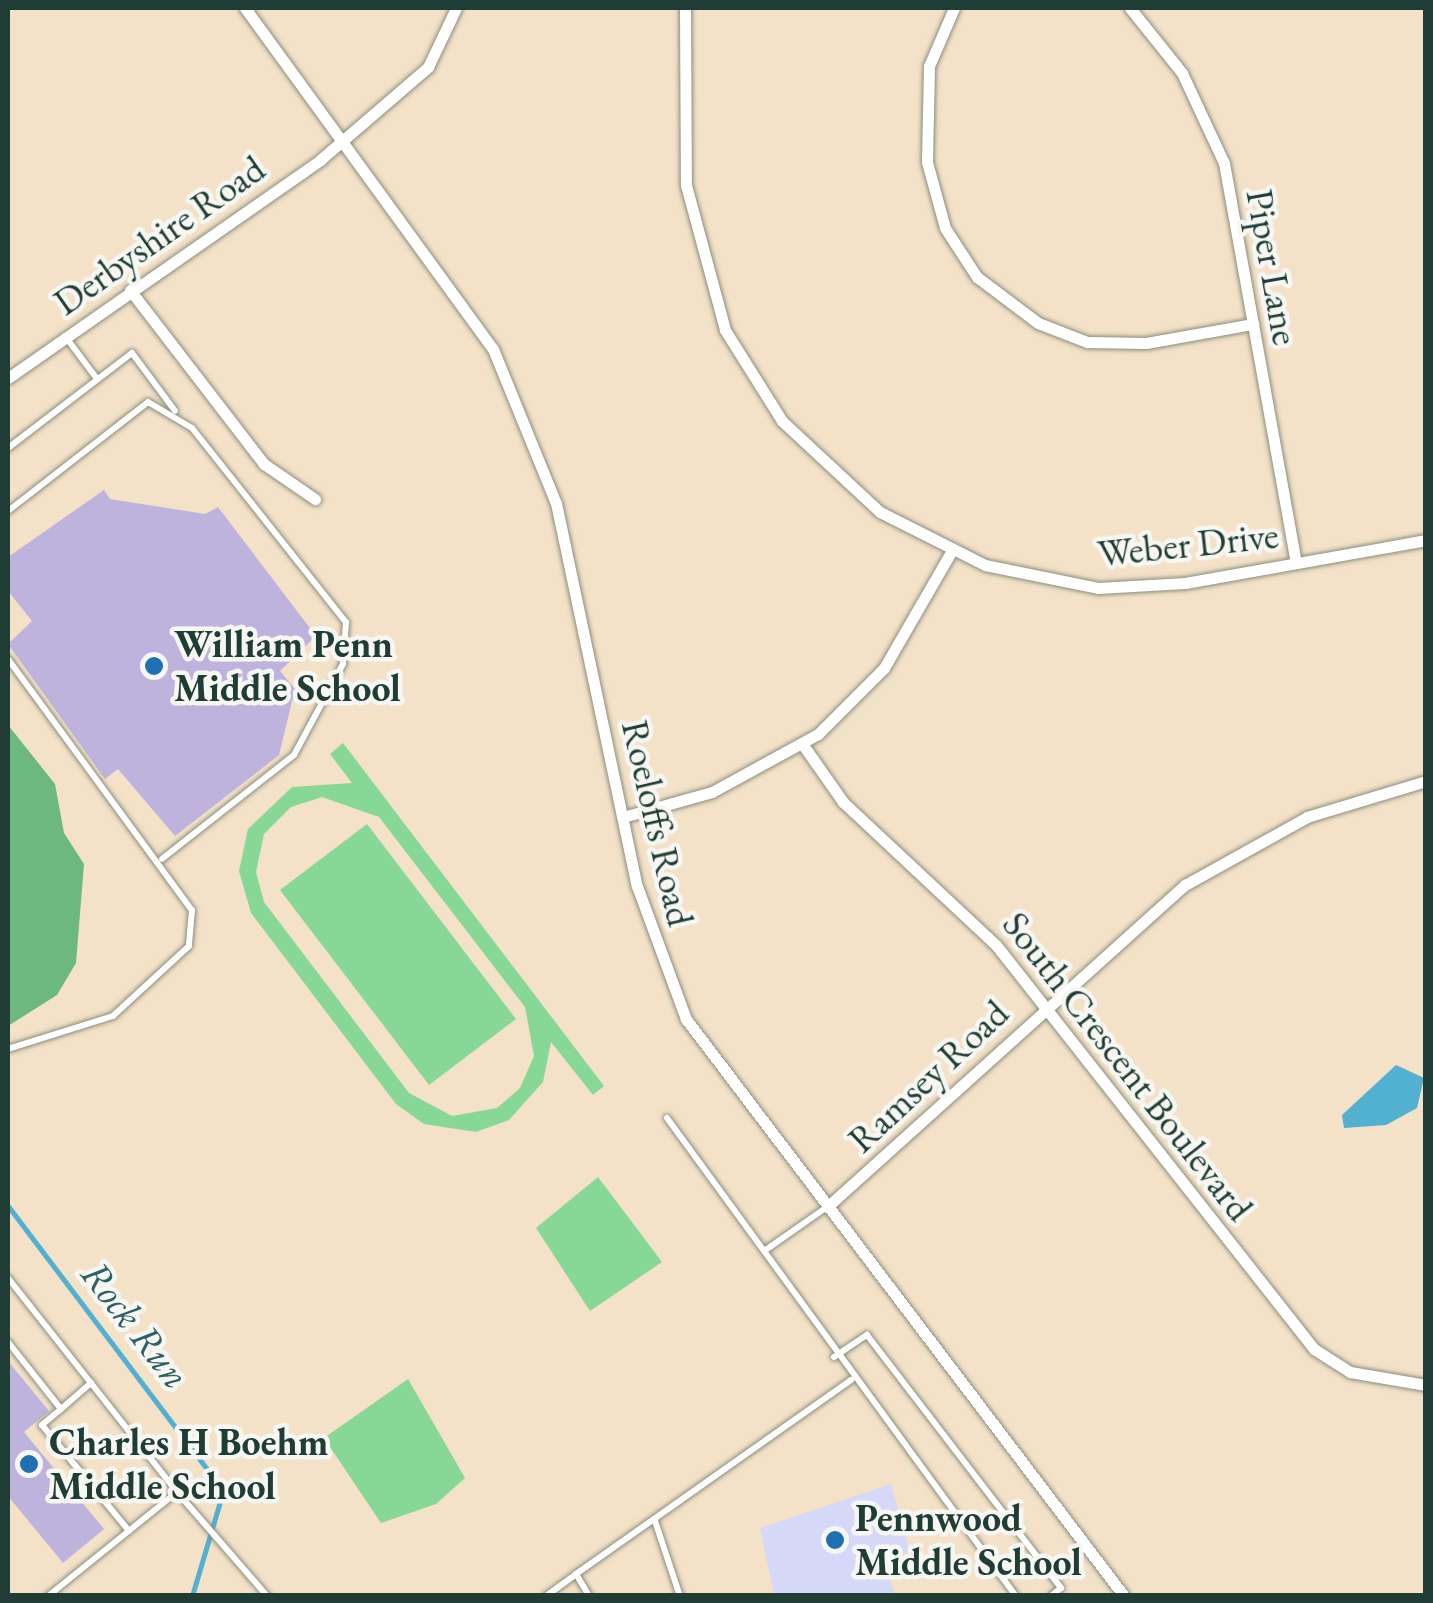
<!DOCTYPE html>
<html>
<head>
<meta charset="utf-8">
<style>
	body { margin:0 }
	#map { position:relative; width:1433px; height:1603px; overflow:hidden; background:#f3e1c8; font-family:"EB Garamond",serif }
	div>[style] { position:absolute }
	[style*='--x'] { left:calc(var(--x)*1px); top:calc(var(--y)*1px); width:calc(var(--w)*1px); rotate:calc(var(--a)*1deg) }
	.built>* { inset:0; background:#d6d8f8 }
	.green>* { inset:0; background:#87d797 }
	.forest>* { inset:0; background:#6db880 }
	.water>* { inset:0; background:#52b0d1 }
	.stream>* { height:5px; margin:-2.5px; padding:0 2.5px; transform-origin:2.5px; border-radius:2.5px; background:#52b0d1 }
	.building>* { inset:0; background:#beb3dd }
	.roads { filter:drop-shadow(0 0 2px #898f7e) drop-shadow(0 0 2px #898f7e) }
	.service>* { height:6px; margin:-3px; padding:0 3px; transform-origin:3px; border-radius:3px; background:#fff }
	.minor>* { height:11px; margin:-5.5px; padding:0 5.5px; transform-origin:5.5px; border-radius:5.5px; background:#fff }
	.dots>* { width:28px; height:28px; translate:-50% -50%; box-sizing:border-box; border:5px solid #f6f6f2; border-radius:50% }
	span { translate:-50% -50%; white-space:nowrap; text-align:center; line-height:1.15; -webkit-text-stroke:9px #f6f6f2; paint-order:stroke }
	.street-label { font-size:38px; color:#1f3d34 }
	.poi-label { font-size:38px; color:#1f3d34; font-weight:700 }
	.left { translate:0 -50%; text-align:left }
	.water-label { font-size:40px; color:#2e6063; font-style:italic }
	.frame { position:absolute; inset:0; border:10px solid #1f3d34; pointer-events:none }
</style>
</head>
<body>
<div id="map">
	<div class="built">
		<i style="clip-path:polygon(891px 1484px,910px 1551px,884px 1562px,895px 1595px,774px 1595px,760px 1528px)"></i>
	</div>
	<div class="green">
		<i style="clip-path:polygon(evenodd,343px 743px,604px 1086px,593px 1095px,551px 1042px,543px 1082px,509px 1120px,476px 1132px,424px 1124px,396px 1104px,251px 913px,239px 871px,248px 829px,292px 787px,352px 783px,330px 754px,343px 743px,322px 797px,379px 817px,525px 1007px,534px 1056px,520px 1088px,497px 1108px,452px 1116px,409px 1093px,264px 902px,256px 872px,264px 834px,291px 807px,322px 797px)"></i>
		<i style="clip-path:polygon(367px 824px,516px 1019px,429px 1085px,280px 890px)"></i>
		<i style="clip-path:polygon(598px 1177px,662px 1262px,590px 1311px,536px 1228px)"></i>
		<i style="clip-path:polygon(408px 1379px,465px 1478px,436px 1504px,381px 1523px,324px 1438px)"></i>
	</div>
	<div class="forest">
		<i style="clip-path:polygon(8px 725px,55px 784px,64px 833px,84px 864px,76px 963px,57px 995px,8px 1026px)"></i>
	</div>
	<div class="water">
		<i style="clip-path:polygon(1396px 1065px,1424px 1078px,1417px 1108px,1386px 1125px,1344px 1128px,1342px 1115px)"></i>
	</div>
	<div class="stream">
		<i style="--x:8;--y:1206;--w:345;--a:52.9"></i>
		<i style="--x:216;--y:1481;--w:18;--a:74"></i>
		<i style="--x:221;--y:1498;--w:102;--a:106.5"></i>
	</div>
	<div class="building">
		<i style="clip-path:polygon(104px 490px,110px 499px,205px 514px,218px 507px,316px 636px,280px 671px,295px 689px,279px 755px,175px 836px,118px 769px,105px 779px,8px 644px,32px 621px,8px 591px,8px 557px)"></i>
		<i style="clip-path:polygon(8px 1361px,49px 1411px,24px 1432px,104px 1529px,63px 1563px,8px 1496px)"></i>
	</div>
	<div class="roads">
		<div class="service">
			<i style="--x:65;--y:336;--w:54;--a:53.3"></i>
			<i style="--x:8;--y:448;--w:156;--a:-37.5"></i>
			<i style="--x:132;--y:353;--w:72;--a:53.4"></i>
			<i style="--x:8;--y:511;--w:177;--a:-37.9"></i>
			<i style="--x:148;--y:402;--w:51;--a:30.6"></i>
			<i style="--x:192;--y:428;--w:248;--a:51.6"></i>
			<i style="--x:346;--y:622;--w:42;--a:94.1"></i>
			<i style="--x:343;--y:664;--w:103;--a:118.3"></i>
			<i style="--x:294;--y:755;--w:168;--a:141.8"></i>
			<i style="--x:8;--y:659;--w:311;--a:53.8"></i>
			<i style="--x:192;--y:910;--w:36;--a:95"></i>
			<i style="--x:189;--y:946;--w:103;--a:137.4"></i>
			<i style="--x:113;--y:1016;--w:110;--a:162.6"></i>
			<i style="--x:667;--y:1118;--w:592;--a:53.87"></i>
			<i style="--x:767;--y:1249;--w:73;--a:-35"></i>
			<i style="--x:8;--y:1278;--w:273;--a:51.7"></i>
			<i style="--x:177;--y:1492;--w:166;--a:141.1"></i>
			<i style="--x:8;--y:1342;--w:85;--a:51.7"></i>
			<i style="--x:61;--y:1409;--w:25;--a:140"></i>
			<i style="--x:42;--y:1425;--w:137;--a:50.6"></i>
			<i style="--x:834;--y:1357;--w:40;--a:-34"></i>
			<i style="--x:867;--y:1335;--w:319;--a:52.5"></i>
			<i style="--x:1061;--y:1588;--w:13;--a:141"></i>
			<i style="--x:61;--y:1409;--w:40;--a:-41"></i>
			<i style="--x:177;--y:1492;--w:138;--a:49.1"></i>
			<i style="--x:655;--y:1521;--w:79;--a:71.6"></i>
			<i style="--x:576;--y:1574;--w:337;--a:-35.2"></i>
			<i style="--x:546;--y:1596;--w:37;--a:-36"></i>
			<i style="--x:576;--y:1574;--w:26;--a:59"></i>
		</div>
		<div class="minor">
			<i style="--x:245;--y:8;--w:422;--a:54"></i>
			<i style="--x:493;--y:349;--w:166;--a:67.8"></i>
			<i style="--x:556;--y:503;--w:391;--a:78.1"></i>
			<i style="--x:637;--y:886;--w:142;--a:69.8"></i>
			<i style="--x:686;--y:1019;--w:724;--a:52.8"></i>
			<i style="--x:685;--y:8;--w:177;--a:89.7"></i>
			<i style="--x:686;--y:185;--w:150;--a:74.9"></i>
			<i style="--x:725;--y:330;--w:107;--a:57.9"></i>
			<i style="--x:782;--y:421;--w:134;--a:42.9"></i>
			<i style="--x:880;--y:512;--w:118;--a:26.8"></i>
			<i style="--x:985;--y:565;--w:115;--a:11.5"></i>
			<i style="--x:1098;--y:588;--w:87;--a:-3.3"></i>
			<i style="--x:1185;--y:583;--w:245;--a:-10.1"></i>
			<i style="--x:954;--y:8;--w:63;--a:113.3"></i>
			<i style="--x:929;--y:66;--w:96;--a:91.2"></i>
			<i style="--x:927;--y:162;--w:68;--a:74.7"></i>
			<i style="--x:945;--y:228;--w:59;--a:56.9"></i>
			<i style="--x:977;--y:277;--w:76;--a:37"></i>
			<i style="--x:1038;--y:323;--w:53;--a:21.2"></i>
			<i style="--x:1087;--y:342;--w:59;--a:1"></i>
			<i style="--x:1146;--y:343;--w:109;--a:-10.1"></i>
			<i style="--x:1130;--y:8;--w:83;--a:51.3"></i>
			<i style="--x:1182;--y:73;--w:99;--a:65"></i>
			<i style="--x:1224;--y:163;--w:406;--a:79.8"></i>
			<i style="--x:130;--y:290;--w:220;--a:52.4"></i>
			<i style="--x:264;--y:464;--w:62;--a:34.5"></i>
			<i style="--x:8;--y:378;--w:381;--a:-34.9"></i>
			<i style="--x:320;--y:160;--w:143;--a:-40.7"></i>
			<i style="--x:428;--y:67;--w:65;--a:-64.6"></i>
			<i style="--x:803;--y:745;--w:70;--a:54.9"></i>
			<i style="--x:843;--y:802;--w:209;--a:43.1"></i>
			<i style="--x:996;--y:945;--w:514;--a:51.79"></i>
			<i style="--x:1314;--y:1349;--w:43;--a:32.6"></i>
			<i style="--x:1350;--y:1372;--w:77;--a:9.7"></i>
			<i style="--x:623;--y:817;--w:92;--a:-15.7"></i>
			<i style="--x:712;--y:792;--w:121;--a:-28.7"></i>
			<i style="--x:818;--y:734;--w:93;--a:-45"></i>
			<i style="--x:884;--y:668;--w:134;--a:-60"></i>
			<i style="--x:827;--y:1207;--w:482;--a:-42"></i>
			<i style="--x:1185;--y:885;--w:140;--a:-29.1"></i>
			<i style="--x:1307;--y:817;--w:124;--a:-16.8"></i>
		</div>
	</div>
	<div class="dots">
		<i style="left:154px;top:666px;background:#1f6fb2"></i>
		<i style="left:29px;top:1464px;background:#1f6fb2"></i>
		<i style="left:835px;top:1540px;background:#1f6fb2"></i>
	</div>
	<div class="street-label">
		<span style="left:159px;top:235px;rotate:-35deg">Derbyshire Road</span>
		<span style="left:1273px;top:267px;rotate:80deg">Piper Lane</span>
		<span style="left:1188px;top:544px;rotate:-6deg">Weber Drive</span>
		<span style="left:658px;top:823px;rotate:77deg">Roeloffs Road</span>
		<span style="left:1128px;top:1066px;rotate:52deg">South Crescent Boulevard</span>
		<span style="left:928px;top:1076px;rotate:-43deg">Ramsey Road</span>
	</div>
	<div class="poi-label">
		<span class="left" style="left:174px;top:666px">William Penn<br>Middle School</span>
		<span class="left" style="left:49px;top:1464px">Charles H Boehm<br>Middle School</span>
		<span class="left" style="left:855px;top:1540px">Pennwood<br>Middle School</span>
	</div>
	<div class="water-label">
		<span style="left:136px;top:1324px;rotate:52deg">Rock Run</span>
	</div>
	<div class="frame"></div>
</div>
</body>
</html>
